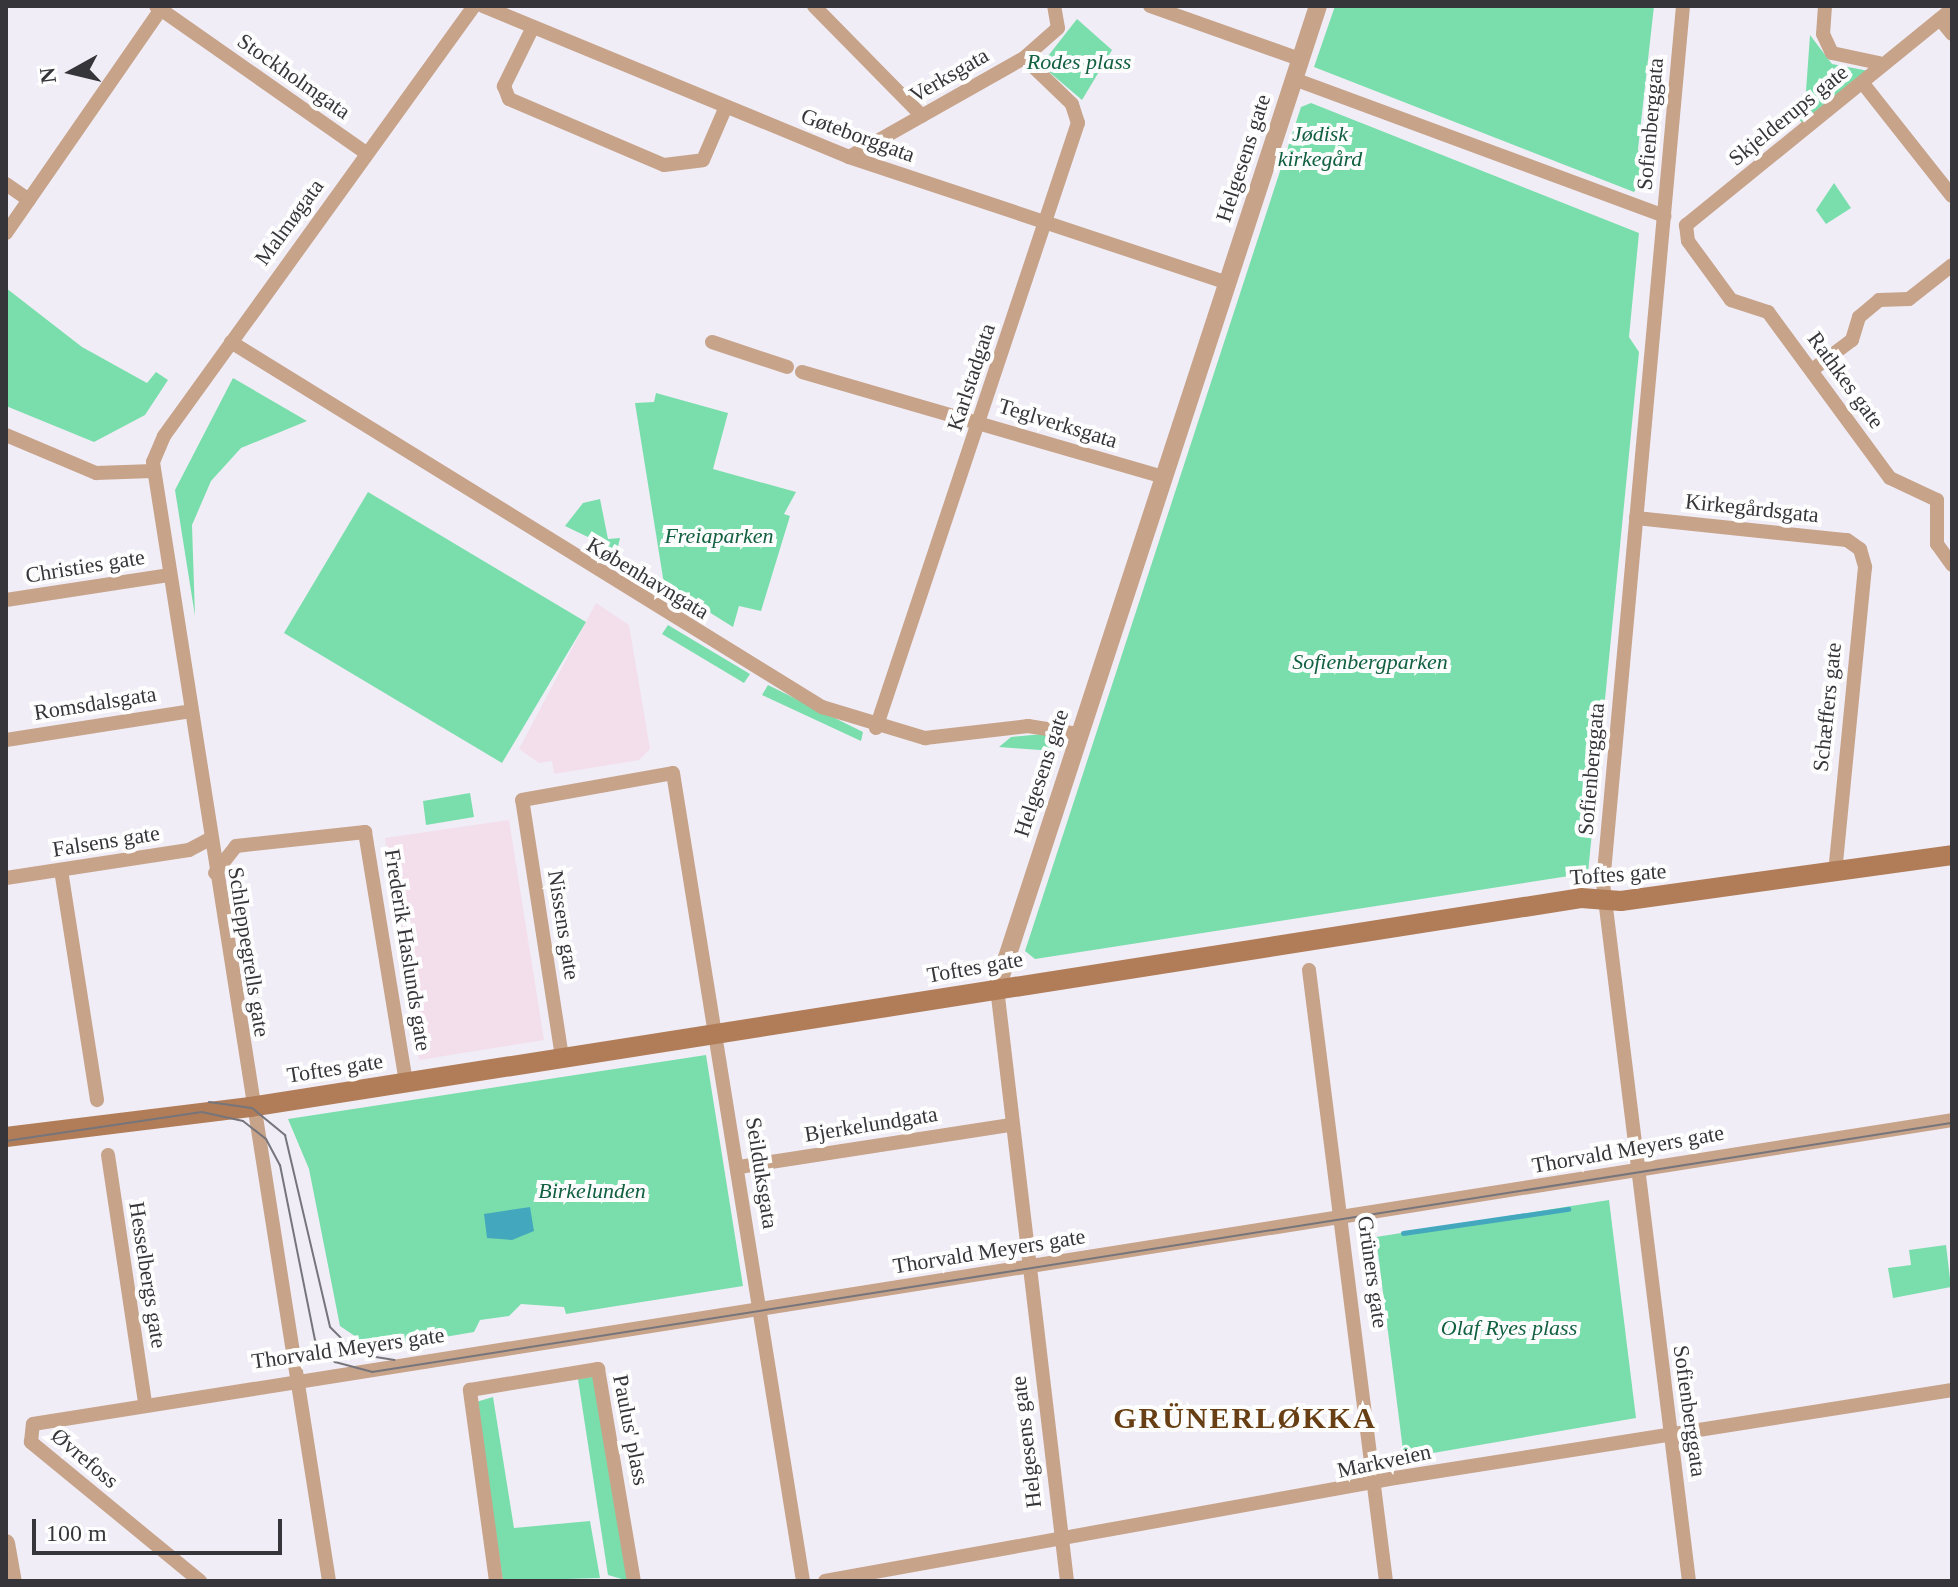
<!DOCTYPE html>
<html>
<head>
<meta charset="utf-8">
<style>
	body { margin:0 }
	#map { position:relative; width:1958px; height:1587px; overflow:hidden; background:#f0edf7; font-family:"Times New Roman",serif }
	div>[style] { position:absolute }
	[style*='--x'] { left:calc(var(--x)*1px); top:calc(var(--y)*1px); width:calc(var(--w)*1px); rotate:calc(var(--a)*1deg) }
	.education>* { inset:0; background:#f3deec }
	.green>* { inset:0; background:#7adeac }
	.water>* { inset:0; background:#43a8bd }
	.stream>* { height:5px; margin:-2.5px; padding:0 2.5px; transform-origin:2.5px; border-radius:2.5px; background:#43a8bd }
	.minor>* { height:14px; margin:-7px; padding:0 7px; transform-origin:7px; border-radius:7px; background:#c7a38a }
	.tertiary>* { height:18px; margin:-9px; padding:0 9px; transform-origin:9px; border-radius:9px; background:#c7a38a }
	.secondary>* { height:20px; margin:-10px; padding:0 10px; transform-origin:10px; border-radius:10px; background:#b17d58 }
	.tram>* { height:2px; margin:-1px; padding:0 1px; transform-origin:1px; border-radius:1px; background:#76757b }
	span { translate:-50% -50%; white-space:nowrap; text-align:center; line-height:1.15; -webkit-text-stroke:8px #fff; paint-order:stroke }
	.park-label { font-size:22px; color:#126040; font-style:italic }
	.street-label { font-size:22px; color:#363539 }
	.district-label { font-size:30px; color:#683f14; font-weight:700; letter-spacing:2px }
	.frame { position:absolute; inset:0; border:8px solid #363539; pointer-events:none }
	.north { position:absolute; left:32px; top:32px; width:80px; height:80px; -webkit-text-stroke:6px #fff; paint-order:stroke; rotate:262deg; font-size:22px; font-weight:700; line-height:32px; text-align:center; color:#363539 }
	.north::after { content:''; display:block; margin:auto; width:28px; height:36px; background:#363539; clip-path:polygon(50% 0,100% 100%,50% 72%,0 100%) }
	.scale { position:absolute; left:32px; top:1519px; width:250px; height:36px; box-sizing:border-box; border:4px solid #363539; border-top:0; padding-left:10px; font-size:24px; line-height:28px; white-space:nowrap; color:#363539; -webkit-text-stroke:6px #fff; paint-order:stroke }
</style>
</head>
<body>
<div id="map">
	<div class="education">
		<i style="clip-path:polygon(596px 603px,629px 625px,650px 749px,639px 760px,554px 774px,552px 761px,539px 763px,519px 749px)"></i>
		<i style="clip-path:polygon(509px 820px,544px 1040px,419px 1060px,385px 838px)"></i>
	</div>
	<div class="green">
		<i style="clip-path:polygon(1335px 6px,1654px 6px,1638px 149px,1643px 179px,1634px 192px,1314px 67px)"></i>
		<i style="clip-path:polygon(1077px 19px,1112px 50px,1082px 100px,1041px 65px)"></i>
		<i style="clip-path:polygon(1810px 35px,1832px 64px,1869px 71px,1808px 132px,1795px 113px,1805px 105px)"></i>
		<i style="clip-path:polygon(1311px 103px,1639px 233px,1629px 337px,1639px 352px,1588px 873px,1035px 959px,1025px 951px,1301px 107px)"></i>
		<i style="clip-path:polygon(1834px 183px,1851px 208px,1826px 224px,1816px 210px)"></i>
		<i style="clip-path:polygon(6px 288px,82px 347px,147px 383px,156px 372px,168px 380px,145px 415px,94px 442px,6px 406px)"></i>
		<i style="clip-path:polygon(233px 378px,307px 421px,241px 448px,211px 481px,192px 525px,195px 616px,175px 490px)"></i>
		<i style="clip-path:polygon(656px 393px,728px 413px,713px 469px,796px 492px,784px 514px,790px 516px,761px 611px,739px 606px,733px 627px,664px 584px,635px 403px,654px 402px)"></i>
		<i style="clip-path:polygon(368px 492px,586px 622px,502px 763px,284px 633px)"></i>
		<i style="clip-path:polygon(600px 499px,608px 539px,620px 538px,617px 551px,565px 526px,583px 503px)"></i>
		<i style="clip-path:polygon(668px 625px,750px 674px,744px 683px,662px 634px)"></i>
		<i style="clip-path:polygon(768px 685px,863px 732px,861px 741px,762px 695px)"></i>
		<i style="clip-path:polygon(1043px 734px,1060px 738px,1054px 751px,999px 747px,1011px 737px)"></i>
		<i style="clip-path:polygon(470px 793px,474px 817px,426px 825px,423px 801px)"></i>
		<i style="clip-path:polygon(706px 1055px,743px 1286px,566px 1314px,564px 1307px,521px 1304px,509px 1316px,480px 1320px,474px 1332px,415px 1342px,368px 1345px,340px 1326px,309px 1169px,288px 1119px)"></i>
		<i style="clip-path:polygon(1609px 1200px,1636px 1418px,1404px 1458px,1376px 1237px)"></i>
		<i style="clip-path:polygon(1946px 1245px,1951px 1287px,1893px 1298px,1888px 1268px,1911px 1265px,1909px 1250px)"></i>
		<i style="clip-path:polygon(597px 1376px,629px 1581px,608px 1575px,578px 1379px)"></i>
		<i style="clip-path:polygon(493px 1397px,514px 1528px,590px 1521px,600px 1578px,503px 1581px,476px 1402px)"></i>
	</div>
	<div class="water">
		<i style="clip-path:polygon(530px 1207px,534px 1231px,512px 1240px,487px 1238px,484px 1214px)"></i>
	</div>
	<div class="stream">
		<i style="--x:1403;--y:1233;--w:167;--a:-8.3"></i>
	</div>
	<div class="minor">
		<i style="--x:156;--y:6;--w:256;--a:35"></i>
		<i style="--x:483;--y:6;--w:396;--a:22.4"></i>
		<i style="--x:849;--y:157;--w:398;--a:18.4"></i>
		<i style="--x:814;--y:6;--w:154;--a:45.5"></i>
		<i style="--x:1150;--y:6;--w:159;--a:19.5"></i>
		<i style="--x:1683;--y:6;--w:881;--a:95.21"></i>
		<i style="--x:1603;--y:883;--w:703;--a:82.98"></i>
		<i style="--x:1825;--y:6;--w:28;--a:94"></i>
		<i style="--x:1823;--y:34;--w:21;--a:65"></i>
		<i style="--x:1832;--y:53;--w:48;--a:12"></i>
		<i style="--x:1952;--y:9;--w:343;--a:140.9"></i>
		<i style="--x:1686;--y:225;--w:16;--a:83"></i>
		<i style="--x:1688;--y:241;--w:73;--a:53.9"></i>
		<i style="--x:1731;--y:300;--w:39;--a:18"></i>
		<i style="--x:1768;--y:312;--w:206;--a:53.7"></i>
		<i style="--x:1890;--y:478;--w:52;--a:25.1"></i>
		<i style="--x:1937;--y:500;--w:44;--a:90"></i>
		<i style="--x:1937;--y:544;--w:26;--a:54"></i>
		<i style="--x:1940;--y:19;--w:19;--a:51"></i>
		<i style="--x:532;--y:29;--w:64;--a:116.2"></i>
		<i style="--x:504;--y:86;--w:14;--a:69"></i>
		<i style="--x:509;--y:99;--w:168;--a:23.1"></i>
		<i style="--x:664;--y:165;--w:39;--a:-7"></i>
		<i style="--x:703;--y:160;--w:56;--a:-66.7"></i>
		<i style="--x:1294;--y:79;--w:395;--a:20.3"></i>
		<i style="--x:1865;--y:86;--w:140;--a:51.7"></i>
		<i style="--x:849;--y:157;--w:201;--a:-29.5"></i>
		<i style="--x:1024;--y:58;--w:45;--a:-41.4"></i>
		<i style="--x:1058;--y:28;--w:22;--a:-100"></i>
		<i style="--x:6;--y:184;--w:28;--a:35"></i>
		<i style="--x:6;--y:233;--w:276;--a:-55.3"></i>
		<i style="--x:231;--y:342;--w:695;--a:31.7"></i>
		<i style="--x:822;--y:707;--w:108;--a:16.8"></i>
		<i style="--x:925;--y:738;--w:104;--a:-6.6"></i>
		<i style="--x:1028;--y:726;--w:52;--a:8.9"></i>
		<i style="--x:712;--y:342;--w:79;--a:18.4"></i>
		<i style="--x:1812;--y:370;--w:50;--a:-36.9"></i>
		<i style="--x:1852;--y:340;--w:24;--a:-73"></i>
		<i style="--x:1859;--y:317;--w:26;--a:-40"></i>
		<i style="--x:1879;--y:300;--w:30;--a:-2"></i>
		<i style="--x:1909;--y:299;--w:55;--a:-38.3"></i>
		<i style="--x:802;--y:372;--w:376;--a:16.2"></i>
		<i style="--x:6;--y:435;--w:98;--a:22.9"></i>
		<i style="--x:96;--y:473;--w:57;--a:-2"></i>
		<i style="--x:1636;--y:518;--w:212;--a:6"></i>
		<i style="--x:1847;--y:540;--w:16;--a:35"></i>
		<i style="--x:1860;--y:549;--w:19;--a:74"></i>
		<i style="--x:1865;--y:567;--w:305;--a:95.6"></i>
		<i style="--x:6;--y:600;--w:166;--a:-8.7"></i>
		<i style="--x:876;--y:728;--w:638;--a:-71.54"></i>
		<i style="--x:1078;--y:123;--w:20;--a:-108"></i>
		<i style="--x:1072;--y:104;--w:66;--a:-136.2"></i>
		<i style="--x:6;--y:740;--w:187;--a:-8.9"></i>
		<i style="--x:61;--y:870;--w:233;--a:81.1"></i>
		<i style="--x:215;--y:873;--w:34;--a:-52"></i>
		<i style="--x:236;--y:846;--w:130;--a:-6.2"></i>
		<i style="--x:365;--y:832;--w:253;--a:80.7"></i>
		<i style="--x:6;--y:878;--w:185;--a:-8.7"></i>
		<i style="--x:189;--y:850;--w:24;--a:-28"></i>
		<i style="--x:1309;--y:970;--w:616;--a:82.82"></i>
		<i style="--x:997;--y:988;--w:597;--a:83.27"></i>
		<i style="--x:562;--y:1057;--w:260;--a:-98.8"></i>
		<i style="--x:522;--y:800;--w:153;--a:-10.1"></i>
		<i style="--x:673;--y:773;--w:818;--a:80.86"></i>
		<i style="--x:108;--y:1155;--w:250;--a:81.5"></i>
		<i style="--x:739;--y:1167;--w:275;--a:-8.8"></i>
		<i style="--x:200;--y:1581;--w:219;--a:-140.6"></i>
		<i style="--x:31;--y:1442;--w:18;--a:-84"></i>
		<i style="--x:33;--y:1424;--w:1943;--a:-9"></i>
		<i style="--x:329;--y:1581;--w:1133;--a:-98.94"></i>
		<i style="--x:153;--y:462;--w:28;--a:-67"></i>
		<i style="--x:164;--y:436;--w:530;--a:-54.21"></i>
		<i style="--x:496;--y:1581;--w:193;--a:-97.8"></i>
		<i style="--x:470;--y:1390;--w:130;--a:-9.3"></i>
		<i style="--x:598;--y:1369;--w:215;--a:80.4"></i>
		<i style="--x:825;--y:1581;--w:579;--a:-10.24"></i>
		<i style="--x:1395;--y:1478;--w:564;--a:-8.98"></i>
	</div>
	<div class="tertiary">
		<i style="--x:997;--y:988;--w:1033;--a:-71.9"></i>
		<i style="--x:6;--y:1543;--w:39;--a:80"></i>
	</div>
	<div class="secondary">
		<i style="--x:6;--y:1137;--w:246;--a:-7"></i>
		<i style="--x:250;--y:1107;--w:1347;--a:-8.92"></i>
		<i style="--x:1581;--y:898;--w:40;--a:4.3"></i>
		<i style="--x:1621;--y:901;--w:334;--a:-7.9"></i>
	</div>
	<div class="tram">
		<i style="--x:209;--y:1102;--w:43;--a:7.9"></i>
		<i style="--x:252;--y:1108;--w:43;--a:39.3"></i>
		<i style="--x:285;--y:1135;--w:197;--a:76.8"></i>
		<i style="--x:330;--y:1327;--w:38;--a:45"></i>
		<i style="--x:357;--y:1354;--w:38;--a:9"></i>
		<i style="--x:6;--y:1141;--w:198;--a:-8.4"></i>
		<i style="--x:202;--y:1112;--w:42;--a:12.4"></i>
		<i style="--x:243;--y:1121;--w:29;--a:38"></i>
		<i style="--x:266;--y:1139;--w:30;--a:62"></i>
		<i style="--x:280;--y:1165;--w:178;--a:78.7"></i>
		<i style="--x:315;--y:1340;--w:30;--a:48"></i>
		<i style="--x:335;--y:1362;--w:38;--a:15"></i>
		<i style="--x:372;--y:1372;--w:1600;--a:-8.96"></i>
	</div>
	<div class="park-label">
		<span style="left:1079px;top:62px">Rodes plass</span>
		<span style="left:1320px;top:146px">Jødisk<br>kirkegård</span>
		<span style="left:719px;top:536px">Freiaparken</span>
		<span style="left:1370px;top:662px">Sofienbergparken</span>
		<span style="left:592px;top:1191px">Birkelunden</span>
		<span style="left:1509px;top:1328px">Olaf Ryes plass</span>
	</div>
	<div class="street-label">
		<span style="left:949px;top:75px;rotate:-30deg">Verksgata</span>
		<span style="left:294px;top:76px;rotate:35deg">Stockholmgata</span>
		<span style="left:1788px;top:115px;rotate:-39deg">Skjelderups gate</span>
		<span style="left:1650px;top:124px;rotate:-85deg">Sofienberggata</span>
		<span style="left:858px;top:135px;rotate:20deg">Gøteborggata</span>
		<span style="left:1243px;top:158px;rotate:-72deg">Helgesens gate</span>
		<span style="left:289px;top:222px;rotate:-54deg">Malmøgata</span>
		<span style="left:971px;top:377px;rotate:-72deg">Karlstadgata</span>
		<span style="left:1846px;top:380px;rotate:54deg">Rathkes gate</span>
		<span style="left:1058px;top:423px;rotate:17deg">Teglverksgata</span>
		<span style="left:1752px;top:508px;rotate:6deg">Kirkegårdsgata</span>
		<span style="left:85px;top:566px;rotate:-9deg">Christies gate</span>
		<span style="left:648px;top:578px;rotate:31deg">Københavngata</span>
		<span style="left:95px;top:703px;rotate:-9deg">Romsdalsgata</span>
		<span style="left:1827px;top:707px;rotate:-84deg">Schæffers gate</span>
		<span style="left:1591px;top:769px;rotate:-85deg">Sofienberggata</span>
		<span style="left:1041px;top:773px;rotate:-72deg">Helgesens gate</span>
		<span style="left:106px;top:841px;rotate:-9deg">Falsens gate</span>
		<span style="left:1618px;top:874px;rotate:-4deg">Toftes gate</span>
		<span style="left:564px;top:925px;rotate:81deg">Nissens gate</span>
		<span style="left:408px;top:950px;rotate:81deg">Frederik Haslunds gate</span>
		<span style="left:249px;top:952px;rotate:81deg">Schleppegrells gate</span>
		<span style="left:975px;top:967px;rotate:-10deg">Toftes gate</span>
		<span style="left:335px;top:1068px;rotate:-9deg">Toftes gate</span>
		<span style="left:871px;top:1124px;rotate:-9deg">Bjerkelundgata</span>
		<span style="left:1628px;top:1149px;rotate:-10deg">Thorvald Meyers gate</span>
		<span style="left:762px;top:1173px;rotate:81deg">Seilduksgata</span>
		<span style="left:989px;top:1251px;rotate:-9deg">Thorvald Meyers gate</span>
		<span style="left:1373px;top:1272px;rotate:82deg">Grüners gate</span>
		<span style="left:148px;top:1275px;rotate:81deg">Hesselbergs gate</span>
		<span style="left:348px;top:1348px;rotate:-8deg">Thorvald Meyers gate</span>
		<span style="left:1690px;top:1411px;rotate:82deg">Sofienberggata</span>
		<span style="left:631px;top:1430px;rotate:79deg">Paulus' plass</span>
		<span style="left:1026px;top:1442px;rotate:-97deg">Helgesens gate</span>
		<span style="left:85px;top:1458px;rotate:40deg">Øvrefoss</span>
		<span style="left:1384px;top:1461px;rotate:-12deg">Markveien</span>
	</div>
	<div class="district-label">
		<span style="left:1245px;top:1418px">GRÜNERLØKKA</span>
	</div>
	<div class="frame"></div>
	<div class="north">N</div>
	<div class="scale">100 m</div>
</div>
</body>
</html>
